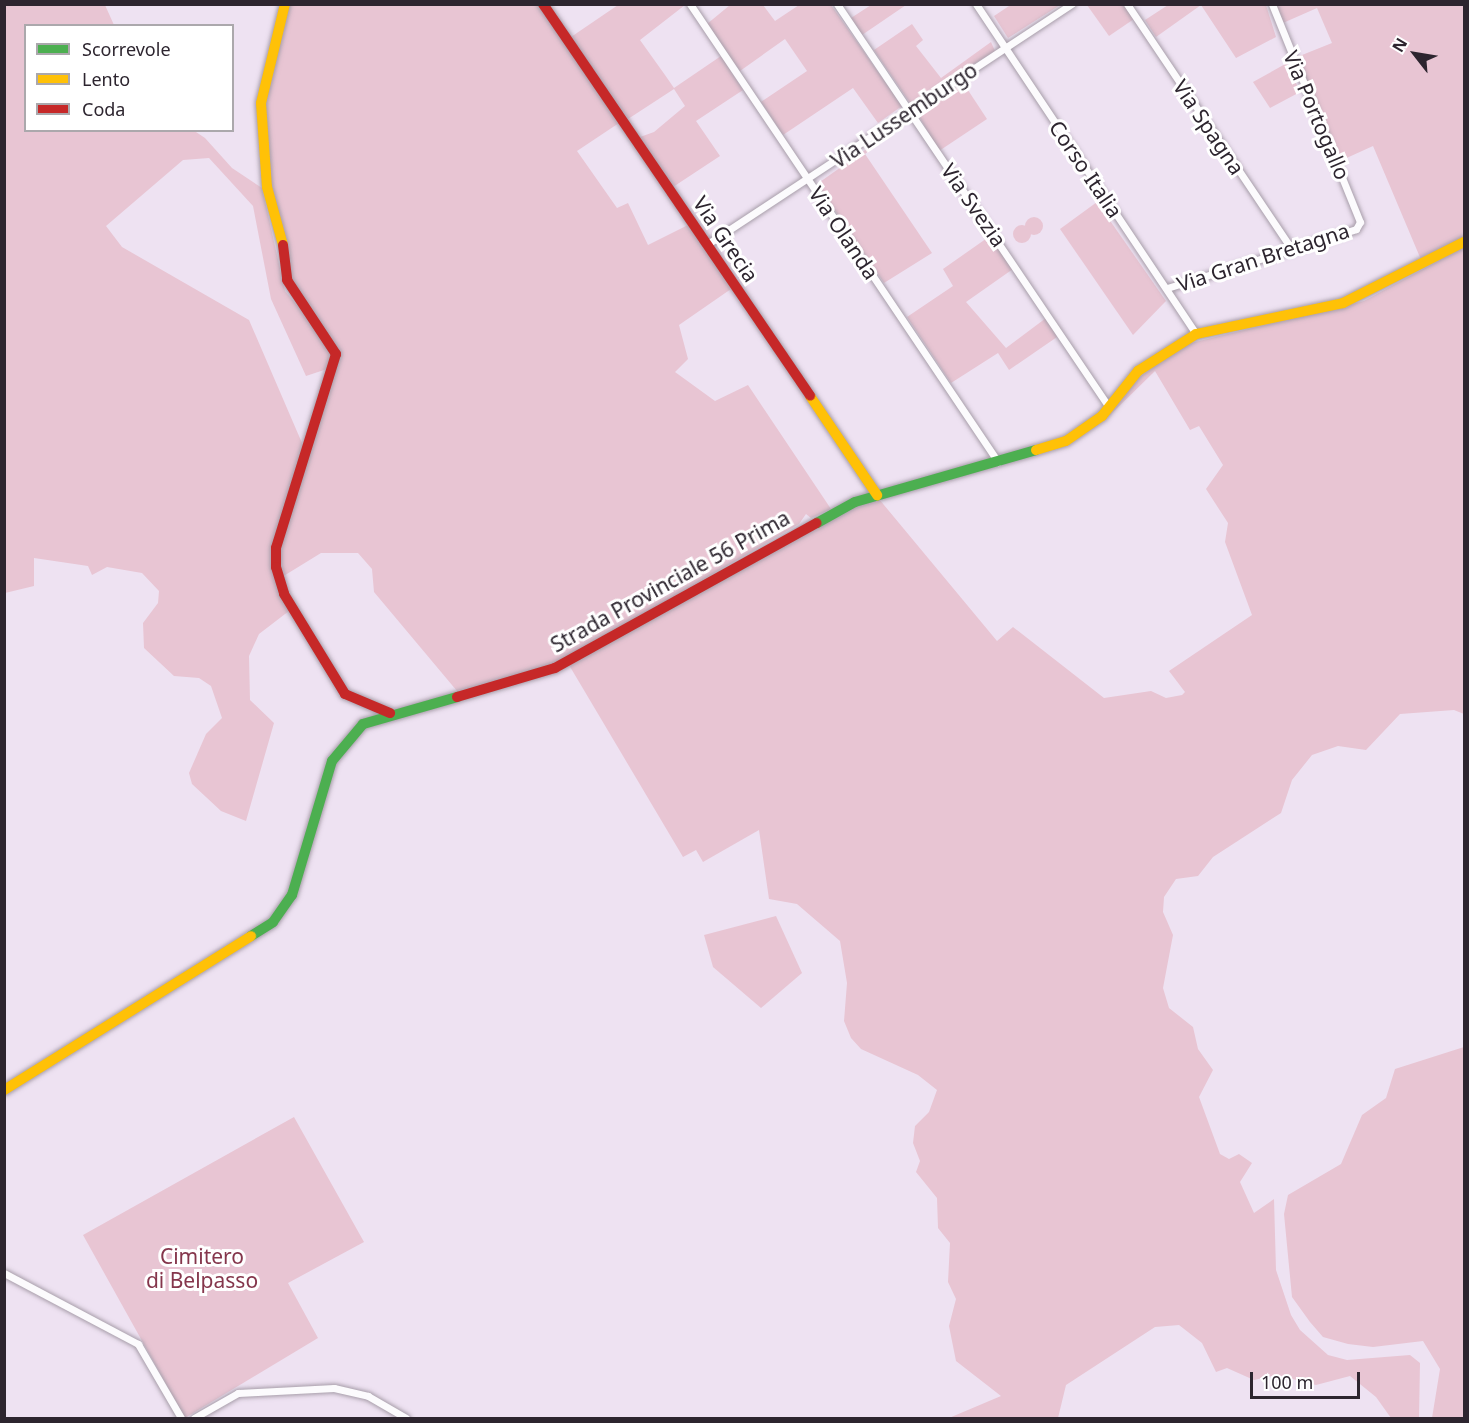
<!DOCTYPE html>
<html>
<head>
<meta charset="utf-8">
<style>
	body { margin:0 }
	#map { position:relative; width:1469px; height:1423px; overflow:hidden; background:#eee2f2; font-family:"Noto Sans",sans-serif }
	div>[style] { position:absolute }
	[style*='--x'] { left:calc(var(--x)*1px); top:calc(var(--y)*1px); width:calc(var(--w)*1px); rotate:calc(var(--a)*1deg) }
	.green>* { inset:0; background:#e8c5d3 }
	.round { border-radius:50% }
	.roads { filter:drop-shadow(0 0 2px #a89eaa) drop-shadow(0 0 2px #a89eaa) }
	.street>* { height:7px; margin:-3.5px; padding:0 3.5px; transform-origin:3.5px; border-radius:3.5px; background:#fcfbfd }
	.fast>* { height:10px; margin:-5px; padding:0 5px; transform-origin:5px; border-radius:5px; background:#4caf50 }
	.slow>* { height:10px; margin:-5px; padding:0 5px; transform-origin:5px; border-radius:5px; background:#ffc107 }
	.jam>* { height:10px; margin:-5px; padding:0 5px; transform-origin:5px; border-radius:5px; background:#c62828 }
	span { translate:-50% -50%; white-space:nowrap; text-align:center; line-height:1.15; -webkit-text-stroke:6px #fff; paint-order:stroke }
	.street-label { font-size:21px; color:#2d252f }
	.park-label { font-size:21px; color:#85364c }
	.frame { position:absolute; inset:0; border:6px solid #2d252f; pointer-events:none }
	.legend { position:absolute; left:24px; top:24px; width:210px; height:108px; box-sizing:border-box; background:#fff; border:2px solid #aba8ac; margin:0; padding:8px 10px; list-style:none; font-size:18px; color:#2d252f }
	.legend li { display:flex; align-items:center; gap:12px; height:30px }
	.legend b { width:30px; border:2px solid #aba8ac }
	.north { position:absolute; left:1385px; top:24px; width:60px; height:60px; -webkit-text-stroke:4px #fff; paint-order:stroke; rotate:301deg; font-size:16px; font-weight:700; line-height:24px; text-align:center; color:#2d252f }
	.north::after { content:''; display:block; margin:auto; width:21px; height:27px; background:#2d252f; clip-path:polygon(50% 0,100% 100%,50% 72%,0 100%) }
	.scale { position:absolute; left:1250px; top:1372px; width:110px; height:27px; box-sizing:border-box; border:3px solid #2d252f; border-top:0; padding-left:8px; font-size:18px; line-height:21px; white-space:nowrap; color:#2d252f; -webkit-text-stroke:4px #fff; paint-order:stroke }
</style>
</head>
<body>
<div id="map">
	<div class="green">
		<i style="clip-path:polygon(1012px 4px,1060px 4px,1060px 5px,1008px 38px,994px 16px)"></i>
		<i style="clip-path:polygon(5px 5px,105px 5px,114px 25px,26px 26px,26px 130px,193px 130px,205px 138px,232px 168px,262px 188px,285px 291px,327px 341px,332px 357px,327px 369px,306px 376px,271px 299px,253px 206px,209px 158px,183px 160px,106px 226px,122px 247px,249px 320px,302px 443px,304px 453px,272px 550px,289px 611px,259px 634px,249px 656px,250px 700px,274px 723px,246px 821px,221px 811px,192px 784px,189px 773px,206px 734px,222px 718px,211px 686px,199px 678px,174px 676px,144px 648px,143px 623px,158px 603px,159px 591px,142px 573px,107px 567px,92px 575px,88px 566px,34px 558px,34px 586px,5px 593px)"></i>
		<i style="clip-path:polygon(289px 5px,538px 5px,619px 123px,577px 151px,617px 208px,628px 203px,648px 245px,688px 225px,731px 289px,679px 325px,688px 359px,675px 372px,715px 401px,748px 385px,831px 509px,811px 518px,806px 514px,799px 524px,578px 652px,533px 674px,457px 691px,374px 592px,372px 569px,358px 553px,321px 553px,282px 577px,279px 550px,340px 354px,291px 279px,269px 182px,265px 104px)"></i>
		<i style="clip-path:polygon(618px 5px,685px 5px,640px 40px,665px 75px,674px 88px,721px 56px,743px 90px,696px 121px,720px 156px,673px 187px,640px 137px,654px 132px,685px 106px,674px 89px,628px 119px,571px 37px)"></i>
		<i style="clip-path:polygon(730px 5px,763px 5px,775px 21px,799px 5px,831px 5px,902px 106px,878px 123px,853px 88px,783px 135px,761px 102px,807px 71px,785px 39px,740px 71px,707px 24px)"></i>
		<i style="clip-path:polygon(871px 5px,871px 4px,906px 5px,862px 35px,851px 18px)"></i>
		<i style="clip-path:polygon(1087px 5px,1124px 5px,1134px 19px,1109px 36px)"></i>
		<i style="clip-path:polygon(1168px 5px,1266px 5px,1276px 37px,1236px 58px,1201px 5px,1156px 37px,1145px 20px)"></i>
		<i style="clip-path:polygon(1275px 5px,1464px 5px,1464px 238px,1422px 262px,1373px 146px,1340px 161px,1314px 100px,1297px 57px,1332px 43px,1317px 8px,1283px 23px)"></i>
		<i style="clip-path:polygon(912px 24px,923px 40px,916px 46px,941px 78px,991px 42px,995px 51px,910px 103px,874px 50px)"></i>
		<i style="clip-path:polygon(1287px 63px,1300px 92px,1270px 108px,1253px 82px)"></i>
		<i style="clip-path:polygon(962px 81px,987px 119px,939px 151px,916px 111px)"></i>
		<i style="clip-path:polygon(909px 119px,865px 154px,932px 253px,884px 283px,817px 184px)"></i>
		<i style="clip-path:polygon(1097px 202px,1166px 301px,1133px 335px,1060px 229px)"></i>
		<i class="round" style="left:1025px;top:217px;width:18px;height:18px"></i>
		<i class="round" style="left:1013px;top:225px;width:18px;height:18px"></i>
		<i style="clip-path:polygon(990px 236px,1013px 269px,966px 302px,1006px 348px,1046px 318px,1057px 337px,1009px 370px,998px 353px,951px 383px,907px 317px,953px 286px,943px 269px)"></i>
		<i style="clip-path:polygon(1464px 247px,1464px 714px,1454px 710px,1400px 714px,1366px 750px,1338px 746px,1312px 755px,1292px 780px,1281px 813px,1213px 857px,1198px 876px,1176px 879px,1164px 897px,1163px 912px,1173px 935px,1163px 988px,1169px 1008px,1193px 1027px,1198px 1049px,1213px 1070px,1199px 1097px,1220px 1154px,1229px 1159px,1239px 1154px,1252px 1163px,1240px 1182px,1254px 1213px,1274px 1199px,1276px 1270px,1291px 1315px,1300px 1330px,1328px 1355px,1347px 1360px,1410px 1355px,1420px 1363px,1419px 1418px,1391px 1418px,1376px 1397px,1350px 1376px,1316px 1385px,1277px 1375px,1254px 1380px,1227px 1368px,1216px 1372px,1202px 1343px,1179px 1325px,1155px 1327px,1066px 1385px,1058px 1418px,949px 1418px,1001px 1396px,956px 1361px,949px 1326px,956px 1299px,948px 1282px,950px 1243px,938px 1228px,937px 1198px,916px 1172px,920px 1161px,913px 1143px,915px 1126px,929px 1112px,937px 1090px,918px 1075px,861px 1049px,851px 1038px,844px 1021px,847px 983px,840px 941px,797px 904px,769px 899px,759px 830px,703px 862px,696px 850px,683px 857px,569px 665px,849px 509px,879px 499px,997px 641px,1013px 627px,1104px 698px,1151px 691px,1166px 698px,1182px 695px,1185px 692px,1169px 671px,1252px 615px,1225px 542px,1228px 523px,1206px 489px,1223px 465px,1199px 426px,1190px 430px,1155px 371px,1107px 418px,1138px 378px,1187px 344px,1364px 301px)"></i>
		<i style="clip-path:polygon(776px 916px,802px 973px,761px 1008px,713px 967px,704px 935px)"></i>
		<i style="clip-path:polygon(1464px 1047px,1464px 1418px,1432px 1418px,1440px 1369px,1423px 1341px,1373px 1347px,1348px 1344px,1323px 1337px,1310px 1322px,1292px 1297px,1284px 1214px,1288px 1195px,1341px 1164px,1362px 1115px,1386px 1098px,1395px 1069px)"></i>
		<i style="clip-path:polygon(294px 1117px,364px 1242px,288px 1283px,318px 1338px,185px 1418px,83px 1235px)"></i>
	</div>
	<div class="roads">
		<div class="street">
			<i style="--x:690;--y:4;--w:552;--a:56.08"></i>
			<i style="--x:837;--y:4;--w:486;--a:56"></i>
			<i style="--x:976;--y:4;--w:397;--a:56.3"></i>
			<i style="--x:1127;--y:4;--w:296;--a:56.1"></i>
			<i style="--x:706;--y:245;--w:438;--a:-33.4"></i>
			<i style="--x:1167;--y:288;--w:198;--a:-17.3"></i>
			<i style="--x:1356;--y:229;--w:8;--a:-60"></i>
			<i style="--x:1360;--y:222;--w:235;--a:-112"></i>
			<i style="--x:4;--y:1273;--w:152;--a:27.9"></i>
			<i style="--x:138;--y:1344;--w:86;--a:59.8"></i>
			<i style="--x:194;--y:1418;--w:51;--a:-29.6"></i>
			<i style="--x:238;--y:1393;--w:96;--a:-3"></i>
			<i style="--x:334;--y:1388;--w:35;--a:13"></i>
			<i style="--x:368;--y:1396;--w:44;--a:30.1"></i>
		</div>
		<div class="fast">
			<i style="--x:817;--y:523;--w:43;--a:-28.9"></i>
			<i style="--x:855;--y:502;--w:188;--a:-16"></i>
			<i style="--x:251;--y:936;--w:26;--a:-32"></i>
			<i style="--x:273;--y:922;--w:33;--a:-55"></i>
			<i style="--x:292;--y:895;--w:140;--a:-73.4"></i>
			<i style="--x:332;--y:761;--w:48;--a:-50"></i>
			<i style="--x:363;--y:724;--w:98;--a:-16"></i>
		</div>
		<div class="slow">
			<i style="--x:283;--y:245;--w:60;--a:-105.4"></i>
			<i style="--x:267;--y:187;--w:84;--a:-94.1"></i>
			<i style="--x:261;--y:103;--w:102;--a:-76.4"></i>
			<i style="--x:810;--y:396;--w:120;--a:55.9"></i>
			<i style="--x:1036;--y:450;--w:31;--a:-17"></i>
			<i style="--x:1066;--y:441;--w:44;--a:-34.8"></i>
			<i style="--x:1102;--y:416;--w:58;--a:-51.3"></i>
			<i style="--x:1138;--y:371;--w:69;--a:-32.5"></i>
			<i style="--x:1196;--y:334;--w:150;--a:-11.9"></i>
			<i style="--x:1343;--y:303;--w:136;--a:-26.8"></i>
			<i style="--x:4;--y:1090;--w:291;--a:-31.9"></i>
		</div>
		<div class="jam">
			<i style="--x:543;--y:4;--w:474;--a:55.7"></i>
			<i style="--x:283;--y:245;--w:35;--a:83"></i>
			<i style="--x:287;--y:280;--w:89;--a:56.5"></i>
			<i style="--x:336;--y:354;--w:203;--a:107.2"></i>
			<i style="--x:276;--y:548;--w:19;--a:90"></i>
			<i style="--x:276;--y:567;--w:28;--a:73"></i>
			<i style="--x:284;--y:594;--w:117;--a:58.6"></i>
			<i style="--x:345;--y:694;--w:49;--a:22.9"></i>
			<i style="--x:457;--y:697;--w:102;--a:-16.5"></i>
			<i style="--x:555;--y:668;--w:299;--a:-29"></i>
		</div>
	</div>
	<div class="street-label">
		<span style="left:904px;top:115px;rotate:-34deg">Via Lussemburgo</span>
		<span style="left:1317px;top:115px;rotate:67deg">Via Portogallo</span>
		<span style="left:1209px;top:127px;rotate:56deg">Via Spagna</span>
		<span style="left:1086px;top:169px;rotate:56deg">Corso Italia</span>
		<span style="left:974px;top:205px;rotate:55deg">Via Svezia</span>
		<span style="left:844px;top:233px;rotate:56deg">Via Olanda</span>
		<span style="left:726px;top:239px;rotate:56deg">Via Grecia</span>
		<span style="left:1263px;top:257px;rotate:-18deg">Via Gran Bretagna</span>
		<span style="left:670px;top:581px;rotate:-29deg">Strada Provinciale 56 Prima</span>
	</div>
	<div class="park-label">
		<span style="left:202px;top:1268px">Cimitero<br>di Belpasso</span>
	</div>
	<div class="frame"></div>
	<ul class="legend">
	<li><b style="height:8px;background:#4caf50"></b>Scorrevole</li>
	<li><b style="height:8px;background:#ffc107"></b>Lento</li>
	<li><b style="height:8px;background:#c62828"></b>Coda</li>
	</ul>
	<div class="north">N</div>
	<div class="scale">100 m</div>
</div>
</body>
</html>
